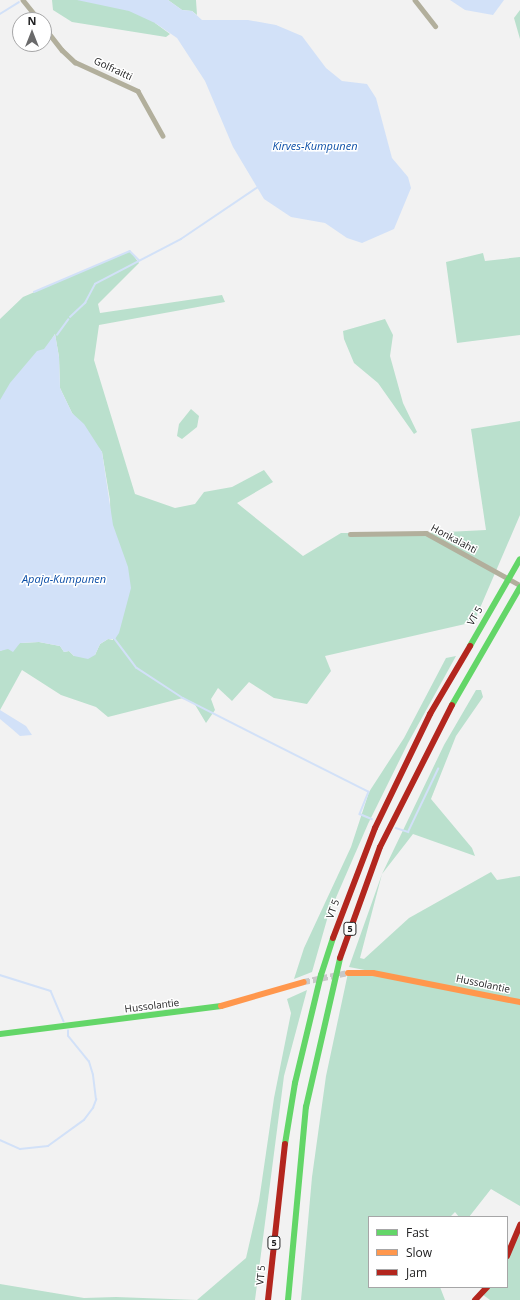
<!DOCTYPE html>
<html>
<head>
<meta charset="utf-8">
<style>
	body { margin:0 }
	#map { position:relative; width:520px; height:1300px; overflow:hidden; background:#f2f2f2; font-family:"Open Sans",sans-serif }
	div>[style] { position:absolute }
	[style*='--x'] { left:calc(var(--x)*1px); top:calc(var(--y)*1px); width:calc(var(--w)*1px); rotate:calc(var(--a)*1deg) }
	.green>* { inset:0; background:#bae0cd }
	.water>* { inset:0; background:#d2e1f8 }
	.stream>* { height:1.5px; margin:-0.75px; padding:0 0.75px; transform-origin:0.75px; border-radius:0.75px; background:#d2e1f8 }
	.secondary-tunnel>* { height:6px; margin-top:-3px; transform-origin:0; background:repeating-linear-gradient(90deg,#c8c8c8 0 6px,transparent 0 9px) }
	.street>* { height:4.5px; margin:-2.25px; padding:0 2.25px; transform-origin:2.25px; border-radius:2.25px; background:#b2af9c }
	.fast>* { height:6px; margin:-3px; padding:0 3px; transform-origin:3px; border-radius:3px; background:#63d668 }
	.slow>* { height:6px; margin:-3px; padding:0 3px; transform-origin:3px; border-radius:3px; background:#ff974d }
	.jam>* { height:6px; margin:-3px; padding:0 3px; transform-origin:3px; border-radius:3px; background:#b3261e }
	span { translate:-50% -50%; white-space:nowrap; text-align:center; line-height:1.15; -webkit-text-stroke:3px #fff; paint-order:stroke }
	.shield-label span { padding:1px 3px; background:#fff; border:1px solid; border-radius:3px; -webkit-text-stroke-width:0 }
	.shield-label { font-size:9px; color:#212122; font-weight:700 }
	.street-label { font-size:10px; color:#212122 }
	.water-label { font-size:11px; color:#0b4ea7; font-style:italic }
	.legend { position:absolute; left:368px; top:1216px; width:140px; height:72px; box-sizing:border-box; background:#fff; border:1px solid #a6a6a7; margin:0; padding:5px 7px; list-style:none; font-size:12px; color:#212122 }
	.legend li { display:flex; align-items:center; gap:8px; height:20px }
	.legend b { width:20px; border:1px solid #a6a6a7 }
	.north { position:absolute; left:12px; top:12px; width:40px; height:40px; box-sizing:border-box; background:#fff; border:1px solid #a6a6a7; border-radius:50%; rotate:0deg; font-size:11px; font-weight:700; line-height:16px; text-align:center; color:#212122 }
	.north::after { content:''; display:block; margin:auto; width:14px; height:18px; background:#6a6a6b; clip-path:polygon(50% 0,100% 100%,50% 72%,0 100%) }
</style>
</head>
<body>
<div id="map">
	<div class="green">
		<i style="clip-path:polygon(52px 0,156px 0,155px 23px,170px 34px,166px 37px,72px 22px,53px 10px)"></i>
		<i style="clip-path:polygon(168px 0,196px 0,197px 15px,192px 11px,182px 10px)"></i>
		<i style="clip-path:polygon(520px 10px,520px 39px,514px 18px)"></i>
		<i style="clip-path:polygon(130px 251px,139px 263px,98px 304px,100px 313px,222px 295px,225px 302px,99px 325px,94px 360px,135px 494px,175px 508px,195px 504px,204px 492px,232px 487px,264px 470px,273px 482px,237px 503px,303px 556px,341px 533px,426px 533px,486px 530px,471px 429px,520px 421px,520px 515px,474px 622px,325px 656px,331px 671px,307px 704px,274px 698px,249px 682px,232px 701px,218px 688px,211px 699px,215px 710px,206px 723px,194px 703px,183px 698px,108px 717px,96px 707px,61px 695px,22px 670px,0 710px,0 651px,20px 643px,39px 642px,60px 646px,64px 652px,69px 651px,74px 656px,95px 655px,100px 644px,108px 639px,113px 640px,110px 500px,102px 452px,72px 413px,60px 388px,59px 357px,55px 334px,0 420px,0 319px,23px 297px)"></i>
		<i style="clip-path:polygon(483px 253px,485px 261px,520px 257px,520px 335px,457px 343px,446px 262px)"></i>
		<i style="clip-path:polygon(385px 319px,393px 335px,390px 356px,403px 403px,417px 432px,414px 434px,378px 383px,354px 363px,344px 339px,343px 331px)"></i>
		<i style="clip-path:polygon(191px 409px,199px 416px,197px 427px,182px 439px,177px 436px,179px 424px)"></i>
		<i style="clip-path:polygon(456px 656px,408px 743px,368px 824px,328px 916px,312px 972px,294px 979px,304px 948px,351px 847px,369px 792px,404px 738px,446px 658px)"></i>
		<i style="clip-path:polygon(476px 690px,481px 690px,483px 697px,456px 736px,431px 799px,472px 848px,475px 856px,413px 834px,382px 874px,360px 958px,364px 959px,409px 918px,491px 872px,497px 880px,520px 876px,520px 1000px,349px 967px,382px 874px,444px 745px)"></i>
		<i style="clip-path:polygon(348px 973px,373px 973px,520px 1002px,520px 1206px,491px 1189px,469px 1217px,459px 1217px,455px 1212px,450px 1217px,369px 1217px,369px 1287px,440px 1287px,445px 1300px,301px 1300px,312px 1177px,326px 1076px)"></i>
		<i style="clip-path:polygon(307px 990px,284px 1076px,255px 1300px,0 1300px,0 1284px,84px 1298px,116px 1297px,197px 1300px,246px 1258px,259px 1201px,274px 1098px,291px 1013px,287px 999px)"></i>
		<i style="clip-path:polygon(520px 1225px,520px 1300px,490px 1300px,482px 1294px,487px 1287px,507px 1287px,507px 1257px)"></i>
	</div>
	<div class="water">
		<i style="clip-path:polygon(77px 0,168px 0,182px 10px,192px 11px,202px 20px,248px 20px,276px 25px,302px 36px,326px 68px,342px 81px,367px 84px,376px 98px,392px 158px,408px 177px,411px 188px,394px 229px,362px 243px,347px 238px,325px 223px,291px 217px,264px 199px,233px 147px,205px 81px,177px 38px,155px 23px,129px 11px)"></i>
		<i style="clip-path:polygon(450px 0,504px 0,493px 15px,465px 10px)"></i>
		<i style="clip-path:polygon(55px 334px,59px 357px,60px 388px,72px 413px,84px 424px,102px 452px,113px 525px,128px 567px,131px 588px,119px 633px,115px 639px,108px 639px,100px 644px,95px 655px,88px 659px,74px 656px,69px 651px,64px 652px,60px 646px,39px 642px,20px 643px,13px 652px,8px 649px,0 651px,0 400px,10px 383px,37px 351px,44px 349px)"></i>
		<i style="clip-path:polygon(0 710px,26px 726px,32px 735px,20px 736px,12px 729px,0 719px)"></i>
	</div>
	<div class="stream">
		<i style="--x:0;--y:14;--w:22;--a:-32"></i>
		<i style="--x:34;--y:292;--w:104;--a:-23.1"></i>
		<i style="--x:130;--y:251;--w:13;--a:45"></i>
		<i style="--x:70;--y:317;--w:21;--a:-43"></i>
		<i style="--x:85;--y:303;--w:21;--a:-62"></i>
		<i style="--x:95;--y:284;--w:97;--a:-27.6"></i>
		<i style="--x:181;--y:239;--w:93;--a:-34"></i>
		<i style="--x:57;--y:335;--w:19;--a:-54"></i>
		<i style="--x:115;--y:639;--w:36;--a:53"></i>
		<i style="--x:137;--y:668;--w:55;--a:33.1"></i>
		<i style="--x:183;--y:698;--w:208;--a:26.8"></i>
		<i style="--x:369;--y:792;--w:24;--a:112"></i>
		<i style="--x:360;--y:814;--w:13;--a:23"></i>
		<i style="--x:396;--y:828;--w:13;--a:18"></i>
		<i style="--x:408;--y:832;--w:70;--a:-64.5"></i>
		<i style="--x:0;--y:975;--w:53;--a:17.4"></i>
		<i style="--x:51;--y:991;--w:33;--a:67"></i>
		<i style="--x:0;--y:1140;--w:22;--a:24"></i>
		<i style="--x:20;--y:1149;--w:28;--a:-6"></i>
		<i style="--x:48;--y:1146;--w:44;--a:-35.8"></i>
		<i style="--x:84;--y:1120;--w:15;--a:-53"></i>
		<i style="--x:93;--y:1108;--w:9;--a:-69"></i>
		<i style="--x:96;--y:1100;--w:25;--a:-97"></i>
		<i style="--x:93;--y:1075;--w:14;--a:-107"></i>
		<i style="--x:89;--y:1062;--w:33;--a:-129"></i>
		<i style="--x:68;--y:1036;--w:5;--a:-90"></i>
	</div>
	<div class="secondary-tunnel">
		<i style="--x:304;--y:982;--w:45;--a:-11.6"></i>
	</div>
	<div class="street">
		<i style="--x:23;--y:0;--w:26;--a:51"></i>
		<i style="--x:415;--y:0;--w:33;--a:52"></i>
		<i style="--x:44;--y:27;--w:29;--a:52"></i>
		<i style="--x:62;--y:50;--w:18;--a:43"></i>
		<i style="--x:75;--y:62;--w:69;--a:24.7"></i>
		<i style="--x:138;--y:91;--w:51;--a:60.9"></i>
		<i style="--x:350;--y:534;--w:76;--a:-0.8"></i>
		<i style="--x:426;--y:533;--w:107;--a:29"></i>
	</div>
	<div class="fast">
		<i style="--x:470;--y:646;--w:100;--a:-60.1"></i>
		<i style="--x:452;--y:705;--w:136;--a:-60"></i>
		<i style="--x:0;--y:1034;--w:223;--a:-7.2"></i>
		<i style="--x:285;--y:1144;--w:62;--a:-80.7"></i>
		<i style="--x:295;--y:1083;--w:111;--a:-76.5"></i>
		<i style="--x:321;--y:975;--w:39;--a:-72"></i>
		<i style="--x:288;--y:1300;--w:194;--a:-84.7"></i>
		<i style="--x:306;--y:1107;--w:153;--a:-77.1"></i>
	</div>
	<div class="slow">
		<i style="--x:348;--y:973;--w:25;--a:0"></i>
		<i style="--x:373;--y:973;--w:150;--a:11.2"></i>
		<i style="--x:221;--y:1006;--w:86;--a:-16.1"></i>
	</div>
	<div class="jam">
		<i style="--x:333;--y:938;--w:118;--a:-69.1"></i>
		<i style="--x:375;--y:828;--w:127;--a:-64.2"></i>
		<i style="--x:430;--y:714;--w:79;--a:-59.5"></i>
		<i style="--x:340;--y:958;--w:118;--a:-70.2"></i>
		<i style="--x:380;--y:847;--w:159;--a:-63.1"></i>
		<i style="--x:507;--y:1256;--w:34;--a:-67"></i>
		<i style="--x:268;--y:1300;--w:157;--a:-83.8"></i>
		<i style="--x:475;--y:1300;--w:18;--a:-47"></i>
	</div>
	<div class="shield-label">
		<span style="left:350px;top:929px">5</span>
		<span style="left:274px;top:1243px">5</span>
	</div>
	<div class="street-label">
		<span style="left:113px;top:69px;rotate:25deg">Golfraitti</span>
		<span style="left:454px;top:539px;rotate:28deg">Honkalahti</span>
		<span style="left:475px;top:616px;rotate:-59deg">VT 5</span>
		<span style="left:333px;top:909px;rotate:-70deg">VT 5</span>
		<span style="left:483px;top:984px;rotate:12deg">Hussolantie</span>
		<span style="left:152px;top:1006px;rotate:-7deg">Hussolantie</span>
		<span style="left:261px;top:1275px;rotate:-85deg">VT 5</span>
	</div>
	<div class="water-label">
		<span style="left:315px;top:146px">Kirves-Kumpunen</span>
		<span style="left:64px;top:579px">Apaja-Kumpunen</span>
	</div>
	<ul class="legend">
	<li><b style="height:5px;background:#63d668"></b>Fast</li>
	<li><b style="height:5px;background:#ff974d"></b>Slow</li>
	<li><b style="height:5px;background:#b3261e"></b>Jam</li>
	</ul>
	<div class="north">N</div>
</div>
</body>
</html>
